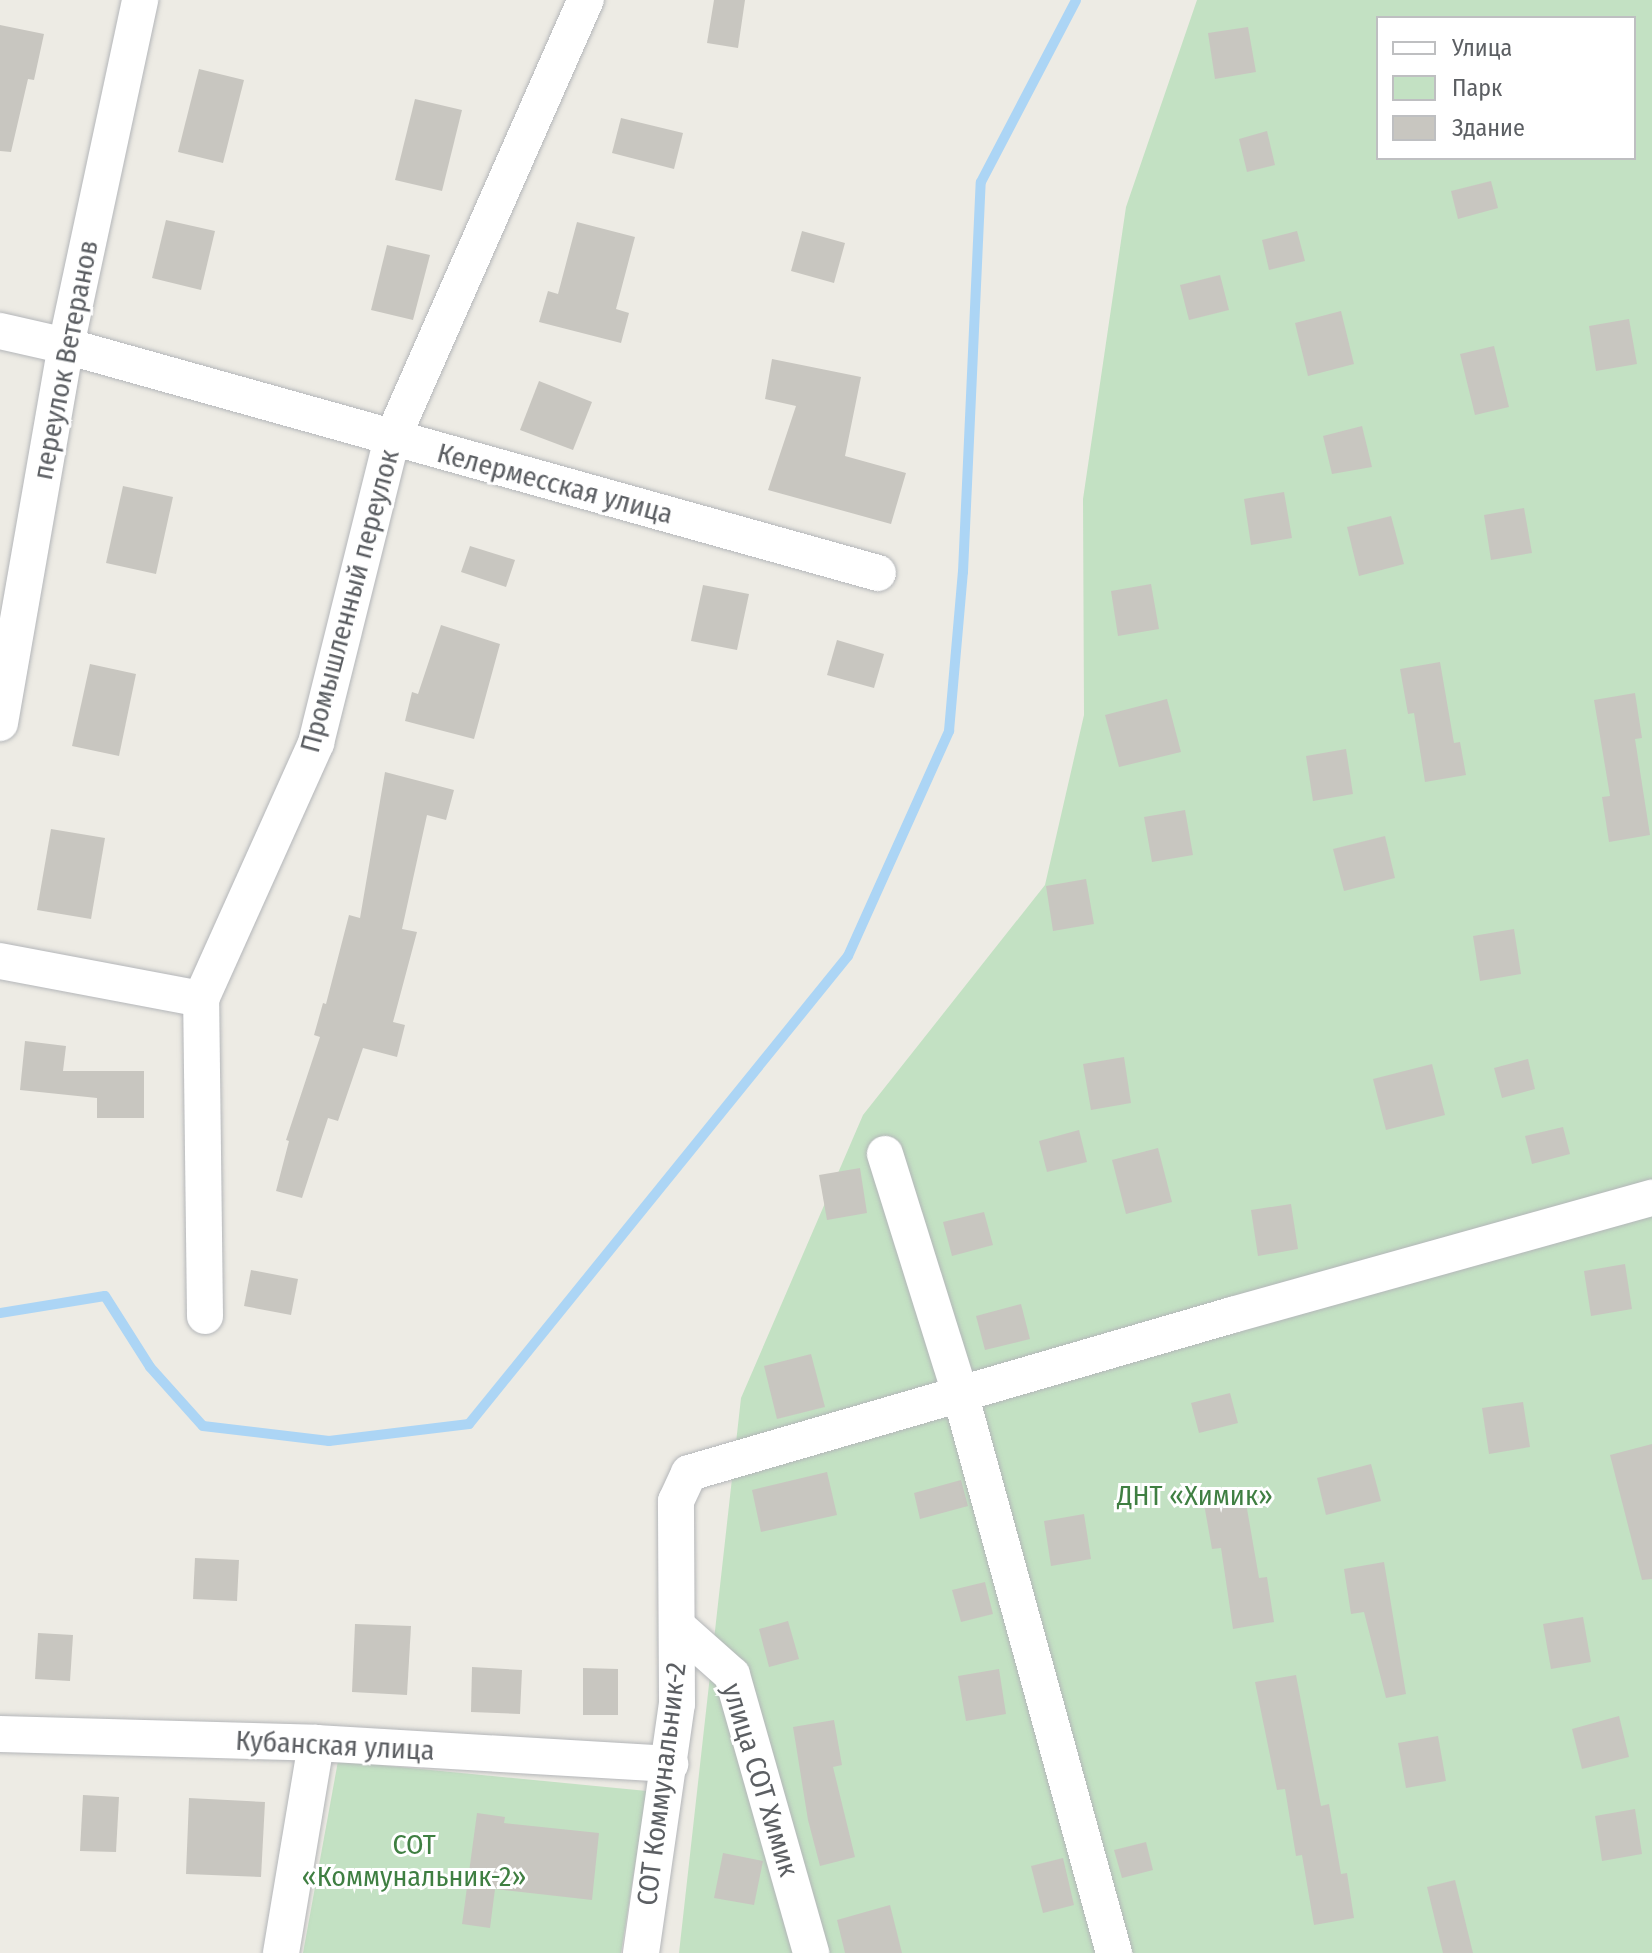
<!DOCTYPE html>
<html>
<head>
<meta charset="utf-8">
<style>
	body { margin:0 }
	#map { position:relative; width:1652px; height:1953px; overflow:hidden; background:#edebe4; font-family:"Fira Sans Condensed",sans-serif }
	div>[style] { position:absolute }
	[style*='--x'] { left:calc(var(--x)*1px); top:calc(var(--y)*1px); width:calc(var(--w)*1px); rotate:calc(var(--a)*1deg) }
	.green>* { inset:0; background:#c3e1c3 }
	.stream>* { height:10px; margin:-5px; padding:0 5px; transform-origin:5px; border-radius:5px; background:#acd5f5 }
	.building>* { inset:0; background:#c8c6c0 }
	.roads { filter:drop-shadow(0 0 2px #b4b6b9) drop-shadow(0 0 2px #b4b6b9) }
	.minor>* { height:36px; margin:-18px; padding:0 18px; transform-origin:18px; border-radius:18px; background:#fff }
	span { translate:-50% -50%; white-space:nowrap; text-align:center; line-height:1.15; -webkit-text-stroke:6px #fff; paint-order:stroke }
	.street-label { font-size:28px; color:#5c5f63 }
	.park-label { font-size:28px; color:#3f7f42 }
	.legend { position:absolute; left:1376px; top:16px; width:260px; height:144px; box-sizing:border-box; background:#fff; border:2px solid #bebfc1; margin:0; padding:10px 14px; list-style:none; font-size:24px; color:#5c5f63 }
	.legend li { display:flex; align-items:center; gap:16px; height:40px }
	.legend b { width:40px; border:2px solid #bebfc1 }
</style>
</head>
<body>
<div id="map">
	<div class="green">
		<i style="clip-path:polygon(evenodd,1197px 0,1652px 0,1652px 1953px,679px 1953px,741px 1398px,863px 1115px,1045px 885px,1084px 715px,1083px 499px,1126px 207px,1197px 0,1378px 18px,1634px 18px,1634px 158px,1378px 158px,1378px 18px)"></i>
		<i style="clip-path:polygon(338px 1761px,647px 1791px,621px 1953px,303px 1953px)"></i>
	</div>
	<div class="stream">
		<i style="--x:0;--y:1313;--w:106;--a:-9.2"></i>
		<i style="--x:105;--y:1296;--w:84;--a:57.6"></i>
		<i style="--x:150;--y:1367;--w:79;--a:48.1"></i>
		<i style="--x:203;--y:1426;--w:127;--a:6.8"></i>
		<i style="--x:329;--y:1441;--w:141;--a:-6.9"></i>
		<i style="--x:469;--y:1424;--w:602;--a:-51"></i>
		<i style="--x:848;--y:956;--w:247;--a:-65.8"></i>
		<i style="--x:949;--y:731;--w:160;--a:-85"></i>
		<i style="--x:963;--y:572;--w:390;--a:-87.4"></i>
		<i style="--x:981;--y:182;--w:205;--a:-62.4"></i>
	</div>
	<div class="building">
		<i style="clip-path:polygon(714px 0,745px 0,738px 48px,707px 43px)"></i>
		<i style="clip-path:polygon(0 25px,44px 34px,34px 80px,28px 79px,11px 152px,0 151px)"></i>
		<i style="clip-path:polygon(1248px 27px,1256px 72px,1215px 79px,1208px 33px)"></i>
		<i style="clip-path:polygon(199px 69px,244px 80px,223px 163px,178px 152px)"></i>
		<i style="clip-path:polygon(415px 99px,462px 110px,442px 191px,395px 180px)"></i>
		<i style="clip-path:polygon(621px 118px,683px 133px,674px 169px,612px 153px)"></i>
		<i style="clip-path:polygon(1267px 131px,1275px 165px,1247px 172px,1239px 139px)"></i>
		<i style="clip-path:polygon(1491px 181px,1498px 208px,1458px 219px,1451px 191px)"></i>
		<i style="clip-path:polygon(166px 220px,215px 231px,201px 290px,152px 278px)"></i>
		<i style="clip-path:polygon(577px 222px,635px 237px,616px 309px,629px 313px,621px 343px,539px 322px,548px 291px,558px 294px)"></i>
		<i style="clip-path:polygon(802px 231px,845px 243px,834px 283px,791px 271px)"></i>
		<i style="clip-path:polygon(1297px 231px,1305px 261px,1269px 270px,1262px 240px)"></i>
		<i style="clip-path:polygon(387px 245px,430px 255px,413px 320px,371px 310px)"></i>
		<i style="clip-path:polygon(1220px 275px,1229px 310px,1189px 320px,1180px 285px)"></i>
		<i style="clip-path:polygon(1341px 311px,1354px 364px,1308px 376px,1295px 323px)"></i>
		<i style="clip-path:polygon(1629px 319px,1637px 364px,1596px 371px,1589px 326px)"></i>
		<i style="clip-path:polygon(1494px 346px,1509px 407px,1475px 415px,1460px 354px)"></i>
		<i style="clip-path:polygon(772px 359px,861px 377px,845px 456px,906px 473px,891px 524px,768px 490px,796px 406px,765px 399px)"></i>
		<i style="clip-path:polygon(539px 381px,592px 402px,573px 450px,520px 430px)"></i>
		<i style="clip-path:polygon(1362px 426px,1372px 467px,1332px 474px,1323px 436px)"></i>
		<i style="clip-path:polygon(123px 486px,173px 497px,156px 574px,106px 563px)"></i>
		<i style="clip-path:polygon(1284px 492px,1292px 538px,1251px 545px,1244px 499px)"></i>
		<i style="clip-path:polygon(1524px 508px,1532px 553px,1491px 560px,1484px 515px)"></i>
		<i style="clip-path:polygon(1391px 516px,1404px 564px,1359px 576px,1347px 527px)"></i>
		<i style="clip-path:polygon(470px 546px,515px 560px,506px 587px,461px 572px)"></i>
		<i style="clip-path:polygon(1151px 584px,1159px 629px,1118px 636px,1111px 591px)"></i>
		<i style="clip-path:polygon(703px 585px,749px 594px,737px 650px,691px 641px)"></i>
		<i style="clip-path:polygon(441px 625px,500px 644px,474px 739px,405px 721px,412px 692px,418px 694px)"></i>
		<i style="clip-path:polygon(837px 640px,884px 654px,874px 688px,827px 675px)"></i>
		<i style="clip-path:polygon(1440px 662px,1454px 743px,1460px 742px,1466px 775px,1425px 782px,1414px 713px,1408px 714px,1400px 669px)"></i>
		<i style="clip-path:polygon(90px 664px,136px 674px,119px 756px,72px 746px)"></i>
		<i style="clip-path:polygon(1635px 693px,1642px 738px,1635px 739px,1650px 835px,1609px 842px,1602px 797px,1610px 796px,1594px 700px)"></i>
		<i style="clip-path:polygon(1167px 699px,1181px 752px,1119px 767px,1105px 715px)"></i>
		<i style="clip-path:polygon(1346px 749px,1353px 794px,1313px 801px,1306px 756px)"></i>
		<i style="clip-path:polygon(385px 772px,454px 790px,446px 820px,427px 815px,402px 929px,417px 932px,393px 1022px,405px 1025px,397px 1057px,363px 1048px,338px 1121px,328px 1118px,302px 1198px,276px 1191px,289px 1141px,286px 1140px,320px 1037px,314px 1035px,323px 1003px,326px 1004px,349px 915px,360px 918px)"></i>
		<i style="clip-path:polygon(1185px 810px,1193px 855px,1152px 862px,1144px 817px)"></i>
		<i style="clip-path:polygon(51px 829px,105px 838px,91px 919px,37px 910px)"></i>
		<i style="clip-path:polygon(1385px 836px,1395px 878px,1344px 891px,1333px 849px)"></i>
		<i style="clip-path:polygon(1086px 879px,1094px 924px,1053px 931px,1046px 886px)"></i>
		<i style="clip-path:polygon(1514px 929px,1521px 974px,1480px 981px,1473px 936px)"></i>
		<i style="clip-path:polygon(25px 1041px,66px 1046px,63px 1071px,144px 1071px,144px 1118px,97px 1118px,97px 1098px,20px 1090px)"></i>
		<i style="clip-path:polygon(1124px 1057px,1131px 1103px,1091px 1110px,1083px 1064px)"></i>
		<i style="clip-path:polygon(1528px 1059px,1535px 1089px,1502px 1098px,1494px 1068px)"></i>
		<i style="clip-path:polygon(1432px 1064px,1445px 1115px,1386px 1130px,1373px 1079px)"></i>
		<i style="clip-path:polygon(1563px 1127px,1570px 1154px,1532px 1164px,1525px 1136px)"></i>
		<i style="clip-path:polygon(1079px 1130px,1087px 1162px,1047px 1172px,1039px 1141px)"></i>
		<i style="clip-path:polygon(1158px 1148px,1172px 1202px,1126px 1214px,1112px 1160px)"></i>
		<i style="clip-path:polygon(860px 1168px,867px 1213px,827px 1220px,819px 1175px)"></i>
		<i style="clip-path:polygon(1291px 1204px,1298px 1249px,1258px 1256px,1251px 1210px)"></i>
		<i style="clip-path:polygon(984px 1212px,993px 1245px,952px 1256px,943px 1222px)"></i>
		<i style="clip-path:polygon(1625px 1264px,1632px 1309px,1591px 1316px,1584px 1271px)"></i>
		<i style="clip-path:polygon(251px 1270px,298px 1279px,291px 1315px,244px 1306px)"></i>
		<i style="clip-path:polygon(1021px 1304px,1030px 1339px,985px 1350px,976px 1316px)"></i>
		<i style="clip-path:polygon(811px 1354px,825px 1407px,777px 1419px,764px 1366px)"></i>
		<i style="clip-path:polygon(1230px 1393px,1238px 1423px,1199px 1433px,1191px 1403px)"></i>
		<i style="clip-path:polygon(1523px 1402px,1530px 1447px,1489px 1454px,1482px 1408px)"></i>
		<i style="clip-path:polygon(1652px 1444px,1652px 1579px,1642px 1580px,1610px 1455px)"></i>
		<i style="clip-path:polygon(1371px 1464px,1381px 1501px,1326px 1515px,1317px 1478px)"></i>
		<i style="clip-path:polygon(827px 1472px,837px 1515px,761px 1532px,752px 1490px)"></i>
		<i style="clip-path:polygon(961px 1480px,968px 1506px,920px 1519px,914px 1493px)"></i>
		<i style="clip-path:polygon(1245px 1497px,1259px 1578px,1267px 1577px,1274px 1622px,1233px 1629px,1221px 1548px,1212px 1549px,1204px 1504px)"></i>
		<i style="clip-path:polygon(1084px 1514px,1091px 1559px,1051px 1566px,1044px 1521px)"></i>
		<i style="clip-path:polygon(195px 1558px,239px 1560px,237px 1601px,193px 1599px)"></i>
		<i style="clip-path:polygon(1384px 1562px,1406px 1694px,1386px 1698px,1364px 1612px,1351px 1614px,1344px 1569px)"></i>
		<i style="clip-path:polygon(985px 1582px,993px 1614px,961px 1622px,952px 1590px)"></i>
		<i style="clip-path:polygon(1583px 1617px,1591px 1662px,1551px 1669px,1543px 1624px)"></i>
		<i style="clip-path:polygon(788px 1621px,799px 1659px,769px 1667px,759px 1629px)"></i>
		<i style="clip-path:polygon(355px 1624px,411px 1626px,407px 1695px,352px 1692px)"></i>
		<i style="clip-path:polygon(38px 1633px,73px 1635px,70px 1681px,35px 1679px)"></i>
		<i style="clip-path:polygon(472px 1667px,522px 1670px,520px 1714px,471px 1712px)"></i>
		<i style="clip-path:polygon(583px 1668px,618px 1669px,618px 1715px,583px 1715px)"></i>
		<i style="clip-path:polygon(999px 1669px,1006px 1714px,966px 1721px,958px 1676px)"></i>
		<i style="clip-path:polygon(1296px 1675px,1321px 1806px,1329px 1804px,1341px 1874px,1347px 1873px,1354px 1918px,1314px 1925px,1302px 1855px,1296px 1856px,1285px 1789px,1277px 1790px,1255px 1682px)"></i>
		<i style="clip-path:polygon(1619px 1716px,1629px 1757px,1582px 1769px,1572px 1729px)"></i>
		<i style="clip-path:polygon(834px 1720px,842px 1765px,833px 1767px,855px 1857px,820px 1866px,808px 1820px,793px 1727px)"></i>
		<i style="clip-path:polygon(1438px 1736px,1446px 1781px,1406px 1788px,1398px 1743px)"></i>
		<i style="clip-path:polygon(83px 1795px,119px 1797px,116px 1852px,80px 1851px)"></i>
		<i style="clip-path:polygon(189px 1798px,265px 1802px,261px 1877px,186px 1874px)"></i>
		<i style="clip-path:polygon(1635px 1809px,1642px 1854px,1602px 1861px,1595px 1816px)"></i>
		<i style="clip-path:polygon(477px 1813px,505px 1817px,504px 1823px,599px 1833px,592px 1900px,495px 1889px,490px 1928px,462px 1924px)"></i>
		<i style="clip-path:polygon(1146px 1842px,1153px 1870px,1122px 1878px,1114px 1850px)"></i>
		<i style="clip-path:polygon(723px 1853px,763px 1861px,754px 1905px,714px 1898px)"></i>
		<i style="clip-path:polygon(1063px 1858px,1074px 1905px,1043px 1913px,1031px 1866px)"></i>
		<i style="clip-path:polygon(1455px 1880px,1473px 1953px,1443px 1953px,1427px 1887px)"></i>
		<i style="clip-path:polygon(890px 1905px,902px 1953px,845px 1953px,837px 1920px)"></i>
	</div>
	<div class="roads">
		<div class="minor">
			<i style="--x:0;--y:331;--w:68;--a:12.8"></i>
			<i style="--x:66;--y:346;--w:843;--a:15.62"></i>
			<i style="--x:0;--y:723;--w:383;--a:-80.1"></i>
			<i style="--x:66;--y:346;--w:354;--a:-77.9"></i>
			<i style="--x:0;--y:961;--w:205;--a:10.7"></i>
			<i style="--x:885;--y:1154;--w:250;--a:72.6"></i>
			<i style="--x:960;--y:1393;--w:581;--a:74.62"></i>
			<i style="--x:205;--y:1316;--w:317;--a:-90.7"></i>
			<i style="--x:201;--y:999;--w:281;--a:-65.8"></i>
			<i style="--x:316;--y:743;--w:313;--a:-76"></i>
			<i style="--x:392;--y:439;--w:480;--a:-66.2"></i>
			<i style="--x:678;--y:1627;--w:72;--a:41.6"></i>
			<i style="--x:732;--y:1675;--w:289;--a:74.1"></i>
			<i style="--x:0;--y:1734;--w:316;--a:1.6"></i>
			<i style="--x:316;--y:1743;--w:355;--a:3.4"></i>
			<i style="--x:281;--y:1953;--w:213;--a:-80.5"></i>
			<i style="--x:641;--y:1953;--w:252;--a:-81.8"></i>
			<i style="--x:677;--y:1704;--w:203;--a:-90.3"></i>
			<i style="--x:676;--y:1501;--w:31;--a:-65"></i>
			<i style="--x:689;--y:1473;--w:566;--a:-16.22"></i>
			<i style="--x:1232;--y:1315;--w:436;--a:-15.6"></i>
		</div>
	</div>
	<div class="street-label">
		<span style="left:66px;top:360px;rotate:-79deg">переулок Ветеранов</span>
		<span style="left:555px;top:484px;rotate:15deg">Келермесская улица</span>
		<span style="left:350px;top:601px;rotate:-75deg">Промышленный переулок</span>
		<span style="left:335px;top:1746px;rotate:3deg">Кубанская улица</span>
		<span style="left:760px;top:1780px;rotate:73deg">улица СОТ Химик</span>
		<span style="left:662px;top:1784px;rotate:-83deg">СОТ Коммунальник-2</span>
	</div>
	<div class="park-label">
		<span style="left:1195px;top:1496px">ДНТ «Химик»</span>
		<span style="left:414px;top:1861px">СОТ<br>«Коммунальник-2»</span>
	</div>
	<ul class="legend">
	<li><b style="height:10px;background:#fff"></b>Улица</li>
	<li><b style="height:22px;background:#c3e1c3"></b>Парк</li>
	<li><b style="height:22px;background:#c8c6c0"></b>Здание</li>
	</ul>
</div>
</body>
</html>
